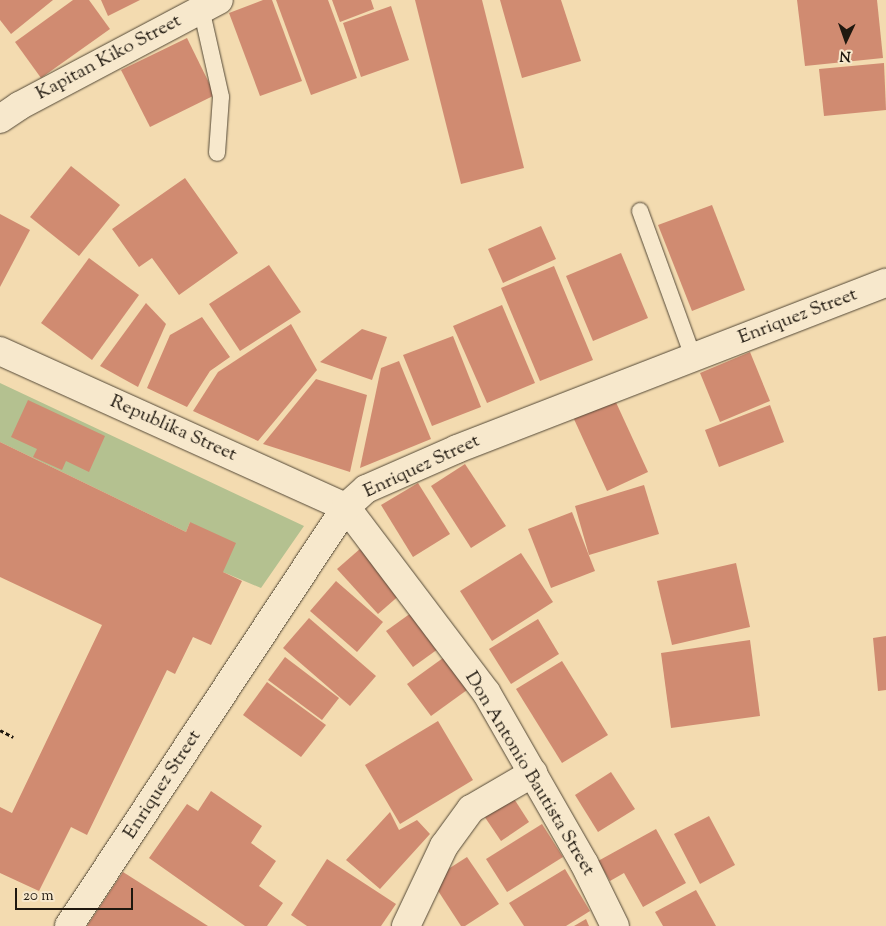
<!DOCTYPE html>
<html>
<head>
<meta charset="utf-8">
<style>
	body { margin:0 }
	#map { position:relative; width:886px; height:926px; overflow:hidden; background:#f3dbb0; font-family:"Sorts Mill Goudy",serif }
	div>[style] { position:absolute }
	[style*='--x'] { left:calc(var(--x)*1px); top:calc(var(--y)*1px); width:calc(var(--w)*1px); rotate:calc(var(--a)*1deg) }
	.green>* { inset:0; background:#b4c190 }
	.building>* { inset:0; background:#d08b71 }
	.path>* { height:3px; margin-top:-1.5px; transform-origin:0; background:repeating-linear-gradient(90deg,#1f180f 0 4px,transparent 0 6.5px) }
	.roads { filter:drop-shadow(0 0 1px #544937) drop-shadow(0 0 1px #544937) }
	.lane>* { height:16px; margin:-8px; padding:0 8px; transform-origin:8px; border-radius:8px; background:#f7e8cc }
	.street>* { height:28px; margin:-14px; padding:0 14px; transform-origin:14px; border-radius:14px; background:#f7e8cc }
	span { translate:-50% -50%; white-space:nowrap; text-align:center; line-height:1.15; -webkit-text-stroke:4px #f7e8cc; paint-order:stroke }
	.street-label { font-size:19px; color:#1f180f }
	.north { position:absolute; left:821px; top:15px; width:50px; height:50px; -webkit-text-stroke:4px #f7e8cc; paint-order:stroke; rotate:183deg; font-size:14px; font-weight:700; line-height:20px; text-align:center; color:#1f180f }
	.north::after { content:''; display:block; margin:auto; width:18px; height:22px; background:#1f180f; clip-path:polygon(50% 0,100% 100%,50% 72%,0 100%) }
	.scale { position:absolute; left:15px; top:888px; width:118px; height:22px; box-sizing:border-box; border:2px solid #1f180f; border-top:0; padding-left:6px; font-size:15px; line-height:18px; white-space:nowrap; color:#1f180f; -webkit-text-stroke:4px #f7e8cc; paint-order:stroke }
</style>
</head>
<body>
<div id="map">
	<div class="green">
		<i style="clip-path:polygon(0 383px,304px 526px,261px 588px,223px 572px,190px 522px,186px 532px,0 442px)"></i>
	</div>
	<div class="building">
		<i style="clip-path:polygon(0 0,53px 0,11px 34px,0 20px)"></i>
		<i style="clip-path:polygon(73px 0,89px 0,110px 29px,41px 78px,15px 42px)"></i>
		<i style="clip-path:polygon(101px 0,140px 0,108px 16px)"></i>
		<i style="clip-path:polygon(263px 0,272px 0,302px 81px,260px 96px,229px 13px)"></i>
		<i style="clip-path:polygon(276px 0,328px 0,357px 78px,311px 95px)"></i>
		<i style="clip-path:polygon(332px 0,371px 0,374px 9px,340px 22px)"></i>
		<i style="clip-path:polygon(415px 0,482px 0,524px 168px,461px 184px)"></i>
		<i style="clip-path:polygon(500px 0,561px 0,581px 61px,522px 78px)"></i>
		<i style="clip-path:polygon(797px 0,877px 0,883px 58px,805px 66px)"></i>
		<i style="clip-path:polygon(391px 6px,409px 60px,361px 77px,343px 23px)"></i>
		<i style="clip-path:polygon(187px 38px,215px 95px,150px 127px,121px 70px)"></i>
		<i style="clip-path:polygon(884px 63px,886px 110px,824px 116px,819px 69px)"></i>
		<i style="clip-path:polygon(71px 166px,120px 205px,79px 256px,30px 217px)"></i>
		<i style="clip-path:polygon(185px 178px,238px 253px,179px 295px,152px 258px,139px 267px,112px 229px)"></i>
		<i style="clip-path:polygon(712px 205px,745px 290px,692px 311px,658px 225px)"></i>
		<i style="clip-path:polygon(0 214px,30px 230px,0 287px)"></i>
		<i style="clip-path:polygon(541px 226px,556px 259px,503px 283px,488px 249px)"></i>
		<i style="clip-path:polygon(621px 253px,648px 318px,593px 341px,566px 276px)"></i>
		<i style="clip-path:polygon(89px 258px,139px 295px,92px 360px,41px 323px)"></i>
		<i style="clip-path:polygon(269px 265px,301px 312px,240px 351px,209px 304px)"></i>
		<i style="clip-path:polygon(554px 266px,593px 360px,540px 381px,501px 288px)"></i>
		<i style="clip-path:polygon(146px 303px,166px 324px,138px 387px,100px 366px)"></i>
		<i style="clip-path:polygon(502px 305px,535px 383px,487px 403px,453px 326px)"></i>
		<i style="clip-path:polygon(202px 317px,230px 357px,210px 371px,187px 407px,147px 388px,170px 335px)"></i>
		<i style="clip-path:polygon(291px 324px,317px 370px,258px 441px,193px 411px,218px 372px)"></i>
		<i style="clip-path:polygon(362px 329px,387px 337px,372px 380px,320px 362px)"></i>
		<i style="clip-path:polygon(453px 336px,481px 407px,432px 426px,403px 355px)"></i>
		<i style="clip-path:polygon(750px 352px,770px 401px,720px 422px,700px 373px)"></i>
		<i style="clip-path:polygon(399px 361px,431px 439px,360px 468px,381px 368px)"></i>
		<i style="clip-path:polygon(316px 379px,367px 395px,350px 472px,263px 444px)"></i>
		<i style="clip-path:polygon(614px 398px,648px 472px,607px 491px,573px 417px)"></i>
		<i style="clip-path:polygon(28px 400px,105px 436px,89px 472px,66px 461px,62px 470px,33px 457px,37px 449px,11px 437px)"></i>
		<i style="clip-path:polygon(770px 405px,784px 442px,719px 467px,705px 430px)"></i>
		<i style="clip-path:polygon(0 442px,186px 532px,190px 522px,236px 543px,223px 572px,242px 581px,211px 645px,193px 637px,175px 674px,167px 670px,87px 835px,71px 827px,39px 891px,0 873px,0 807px,12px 813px,102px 625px,0 577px)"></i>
		<i style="clip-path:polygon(465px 464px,506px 526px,471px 548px,431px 486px)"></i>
		<i style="clip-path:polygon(418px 483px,450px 534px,413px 557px,381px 505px)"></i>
		<i style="clip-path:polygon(644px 485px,659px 534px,589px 555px,575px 506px)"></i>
		<i style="clip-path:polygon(572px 512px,595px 571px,551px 588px,528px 529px)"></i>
		<i style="clip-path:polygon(361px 548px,402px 593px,378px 614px,337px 569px)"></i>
		<i style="clip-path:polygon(521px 553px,553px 602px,492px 641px,460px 591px)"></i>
		<i style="clip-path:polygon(736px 563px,750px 627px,672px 645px,657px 581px)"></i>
		<i style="clip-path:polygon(336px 581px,383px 622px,357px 652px,310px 611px)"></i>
		<i style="clip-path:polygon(411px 613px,438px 649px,413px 667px,386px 631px)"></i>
		<i style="clip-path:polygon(309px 618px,376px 676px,350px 706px,283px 648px)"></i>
		<i style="clip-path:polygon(538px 619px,559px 654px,511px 684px,489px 649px)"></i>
		<i style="clip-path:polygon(886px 636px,886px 690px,878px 691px,873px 638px)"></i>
		<i style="clip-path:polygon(750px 640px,760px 716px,671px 728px,661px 653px)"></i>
		<i style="clip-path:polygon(285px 657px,339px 698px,322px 720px,268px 680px)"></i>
		<i style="clip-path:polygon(443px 658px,467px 690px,431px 716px,407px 684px)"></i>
		<i style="clip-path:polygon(562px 661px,608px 735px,562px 763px,516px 689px)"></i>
		<i style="clip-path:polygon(267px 682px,326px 725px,301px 757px,243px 715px)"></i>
		<i style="clip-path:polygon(438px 721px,473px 780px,400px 824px,365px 765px)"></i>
		<i style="clip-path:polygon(611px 772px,635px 809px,598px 832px,575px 795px)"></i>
		<i style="clip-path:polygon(211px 791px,262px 826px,251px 843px,276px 861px,259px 886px,283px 903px,267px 926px,245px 926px,149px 858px,187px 804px,198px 811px)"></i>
		<i style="clip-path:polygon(509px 791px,529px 822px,501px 841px,480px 810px)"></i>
		<i style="clip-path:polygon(390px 812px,399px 830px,417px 820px,430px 834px,380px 889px,346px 860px)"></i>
		<i style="clip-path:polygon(709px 816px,735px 865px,700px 884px,674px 834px)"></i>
		<i style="clip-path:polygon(542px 824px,563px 857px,507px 892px,486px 859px)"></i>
		<i style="clip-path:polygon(656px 829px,686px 883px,643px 907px,624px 873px,610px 881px,598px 861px)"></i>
		<i style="clip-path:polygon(467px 857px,499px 904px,465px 926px,461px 926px,431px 880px)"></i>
		<i style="clip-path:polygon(327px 859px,396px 904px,381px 926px,307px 926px,291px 915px)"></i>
		<i style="clip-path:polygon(565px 869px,590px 911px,566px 926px,524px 926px,509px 903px)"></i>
		<i style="clip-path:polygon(123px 872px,208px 926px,87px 926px)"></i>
		<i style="clip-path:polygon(696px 890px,716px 926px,663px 926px,655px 912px)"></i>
		<i style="clip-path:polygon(586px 919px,589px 926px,574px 926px)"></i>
	</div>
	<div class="path">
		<i style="--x:0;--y:730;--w:15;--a:28"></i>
	</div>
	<div class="roads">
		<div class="lane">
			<i style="--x:201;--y:8;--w:91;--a:77.3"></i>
			<i style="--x:221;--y:97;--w:56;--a:94.1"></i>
			<i style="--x:640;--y:211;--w:155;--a:70"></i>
		</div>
		<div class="street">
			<i style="--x:0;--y:119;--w:23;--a:-34"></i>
			<i style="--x:19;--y:106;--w:226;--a:-27.9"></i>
			<i style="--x:0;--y:351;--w:380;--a:24.3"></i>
			<i style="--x:346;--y:507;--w:232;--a:52.9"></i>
			<i style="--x:486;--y:692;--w:197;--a:60.2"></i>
			<i style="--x:584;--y:863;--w:70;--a:63.8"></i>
			<i style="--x:69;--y:926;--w:502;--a:-56.53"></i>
			<i style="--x:346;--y:507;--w:27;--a:-42"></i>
			<i style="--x:366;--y:489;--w:99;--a:-23.7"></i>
			<i style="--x:457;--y:449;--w:460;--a:-21.2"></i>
			<i style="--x:406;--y:926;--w:89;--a:-64.6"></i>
			<i style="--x:444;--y:846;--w:46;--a:-53.9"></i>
			<i style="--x:471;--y:809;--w:72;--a:-30.1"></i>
		</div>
	</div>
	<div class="street-label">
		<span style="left:109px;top:58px;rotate:-28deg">Kapitan Kiko Street</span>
		<span style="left:798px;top:317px;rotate:-21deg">Enriquez Street</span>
		<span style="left:173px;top:429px;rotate:24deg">Republika Street</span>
		<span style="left:422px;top:467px;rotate:-25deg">Enriquez Street</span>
		<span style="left:529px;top:774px;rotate:59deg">Don Antonio Bautista Street</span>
		<span style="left:163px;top:785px;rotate:-57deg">Enriquez Street</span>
	</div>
	<div class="north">N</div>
	<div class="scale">20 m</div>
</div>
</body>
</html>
